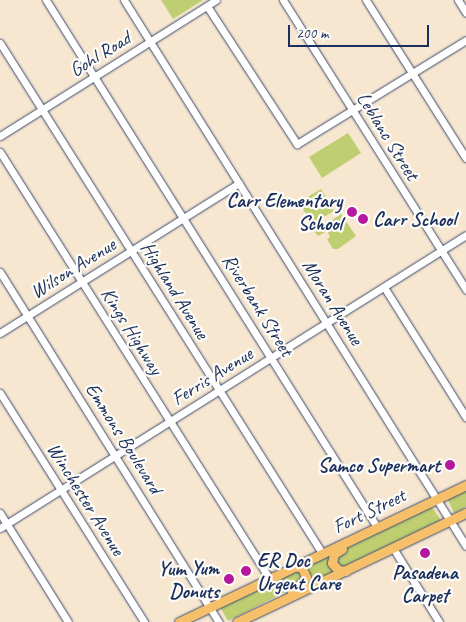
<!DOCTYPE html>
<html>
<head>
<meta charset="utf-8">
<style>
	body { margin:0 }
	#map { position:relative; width:466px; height:622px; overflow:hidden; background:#f7e7d1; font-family:Caveat,sans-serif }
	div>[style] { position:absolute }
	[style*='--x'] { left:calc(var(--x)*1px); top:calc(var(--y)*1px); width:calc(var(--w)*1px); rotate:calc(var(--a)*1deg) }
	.green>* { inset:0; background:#bece70 }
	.roads { filter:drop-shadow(0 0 1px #3c4b6f) drop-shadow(0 0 1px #3c4b6f) }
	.minor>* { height:7px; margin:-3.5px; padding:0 3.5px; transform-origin:3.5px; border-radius:3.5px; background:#fff }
	.major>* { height:9px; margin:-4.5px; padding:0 4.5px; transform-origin:4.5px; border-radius:4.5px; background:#f6c06b }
	.dots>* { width:14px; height:14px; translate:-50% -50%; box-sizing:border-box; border:2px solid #fdfcf7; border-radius:50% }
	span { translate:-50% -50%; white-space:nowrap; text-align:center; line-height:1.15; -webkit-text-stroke:4.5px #fdfcf7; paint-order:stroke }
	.street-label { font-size:20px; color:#1b2f5e }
	.poi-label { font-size:20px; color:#1b2f5e; font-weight:700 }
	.right { translate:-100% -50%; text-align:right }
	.left { translate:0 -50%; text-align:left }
	.scale { position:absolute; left:288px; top:25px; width:141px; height:22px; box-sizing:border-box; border:2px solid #1b2f5e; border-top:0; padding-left:6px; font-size:15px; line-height:18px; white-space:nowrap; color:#1b2f5e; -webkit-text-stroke:4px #fdfcf7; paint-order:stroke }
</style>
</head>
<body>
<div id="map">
	<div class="green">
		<i style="clip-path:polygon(161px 0,203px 0,173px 19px)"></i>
		<i style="clip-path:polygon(348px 133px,361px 153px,322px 178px,309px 157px)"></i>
		<i style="clip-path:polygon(321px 189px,334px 211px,312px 224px,299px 202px)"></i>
		<i style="clip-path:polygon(341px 214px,356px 236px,338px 249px,333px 249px,327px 239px,330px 237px,327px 231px,318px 236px,315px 232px)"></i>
		<i style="clip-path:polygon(466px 489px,466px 507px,454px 513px,447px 498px)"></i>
		<i style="clip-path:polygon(431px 506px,441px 520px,343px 567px,336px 564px,337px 557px,343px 550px)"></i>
		<i style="clip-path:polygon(328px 555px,332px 572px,309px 583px,305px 566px)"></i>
		<i style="clip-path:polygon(296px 571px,300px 572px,301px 577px,295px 587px,228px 621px,220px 607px)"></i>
	</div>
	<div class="roads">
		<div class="minor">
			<i style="--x:46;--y:0;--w:622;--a:57.87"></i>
			<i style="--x:124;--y:0;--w:644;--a:57.94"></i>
			<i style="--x:283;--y:0;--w:343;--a:57.7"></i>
			<i style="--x:366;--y:0;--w:187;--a:57.7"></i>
			<i style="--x:458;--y:0;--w:15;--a:58"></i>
			<i style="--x:207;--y:6;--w:165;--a:56.9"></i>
			<i style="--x:297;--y:144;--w:198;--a:-31.6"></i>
			<i style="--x:0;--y:43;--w:603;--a:57.73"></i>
			<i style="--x:0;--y:136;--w:255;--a:-32.2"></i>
			<i style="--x:0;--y:152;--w:504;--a:57.73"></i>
			<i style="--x:0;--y:272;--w:413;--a:58"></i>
			<i style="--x:384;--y:287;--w:154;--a:57.8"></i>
			<i style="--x:0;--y:333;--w:282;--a:-32.1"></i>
			<i style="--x:0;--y:393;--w:271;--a:57.8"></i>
			<i style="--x:0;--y:513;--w:128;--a:58"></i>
			<i style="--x:0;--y:528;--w:550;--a:-32.16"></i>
			<i style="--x:393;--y:548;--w:87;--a:58.1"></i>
		</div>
		<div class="major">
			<i style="--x:342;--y:549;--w:9;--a:148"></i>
			<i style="--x:334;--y:554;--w:9;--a:103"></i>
			<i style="--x:332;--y:563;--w:9;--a:49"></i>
			<i style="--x:338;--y:570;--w:8;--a:7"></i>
			<i style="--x:291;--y:590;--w:13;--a:-29"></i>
			<i style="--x:302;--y:584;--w:8;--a:-60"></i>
			<i style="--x:306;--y:577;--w:10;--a:-114"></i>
			<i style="--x:302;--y:568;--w:7;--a:-164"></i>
			<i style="--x:179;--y:622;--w:318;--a:-25.5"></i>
			<i style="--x:237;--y:622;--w:254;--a:-25.5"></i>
		</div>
	</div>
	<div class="dots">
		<i style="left:352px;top:212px;background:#b5179e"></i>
		<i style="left:363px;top:219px;background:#b5179e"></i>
		<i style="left:450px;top:465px;background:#b5179e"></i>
		<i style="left:425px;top:553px;background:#b5179e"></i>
		<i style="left:246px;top:571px;background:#b5179e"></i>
		<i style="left:229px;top:579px;background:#b5179e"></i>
	</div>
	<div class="street-label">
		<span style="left:100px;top:54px;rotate:-32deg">Gohl Road</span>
		<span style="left:388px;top:136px;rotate:58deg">Leblanc Street</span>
		<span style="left:73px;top:268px;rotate:-32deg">Wilson Avenue</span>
		<span style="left:175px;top:290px;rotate:58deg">Highland Avenue</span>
		<span style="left:333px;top:302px;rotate:58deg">Moran Avenue</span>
		<span style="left:258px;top:305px;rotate:58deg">Riverbank Street</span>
		<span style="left:132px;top:331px;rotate:58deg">Kings Highway</span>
		<span style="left:212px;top:376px;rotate:-32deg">Ferris Avenue</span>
		<span style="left:124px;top:438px;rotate:58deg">Emmons Boulevard</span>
		<span style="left:86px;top:499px;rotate:58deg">Winchester Avenue</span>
		<span style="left:369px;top:511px;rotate:-26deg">Fort Street</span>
	</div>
	<div class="poi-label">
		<span class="right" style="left:342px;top:212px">Carr Elementary<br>School</span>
		<span class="left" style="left:373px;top:219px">Carr School</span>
		<span class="right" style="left:440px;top:465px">Samco Supermart</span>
		<span class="left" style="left:257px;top:572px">ER Doc<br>Urgent Care</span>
		<span class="right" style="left:219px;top:580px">Yum Yum<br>Donuts</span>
		<span style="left:425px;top:584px">Pasadena<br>Carpet</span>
	</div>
	<div class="scale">200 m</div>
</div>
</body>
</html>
